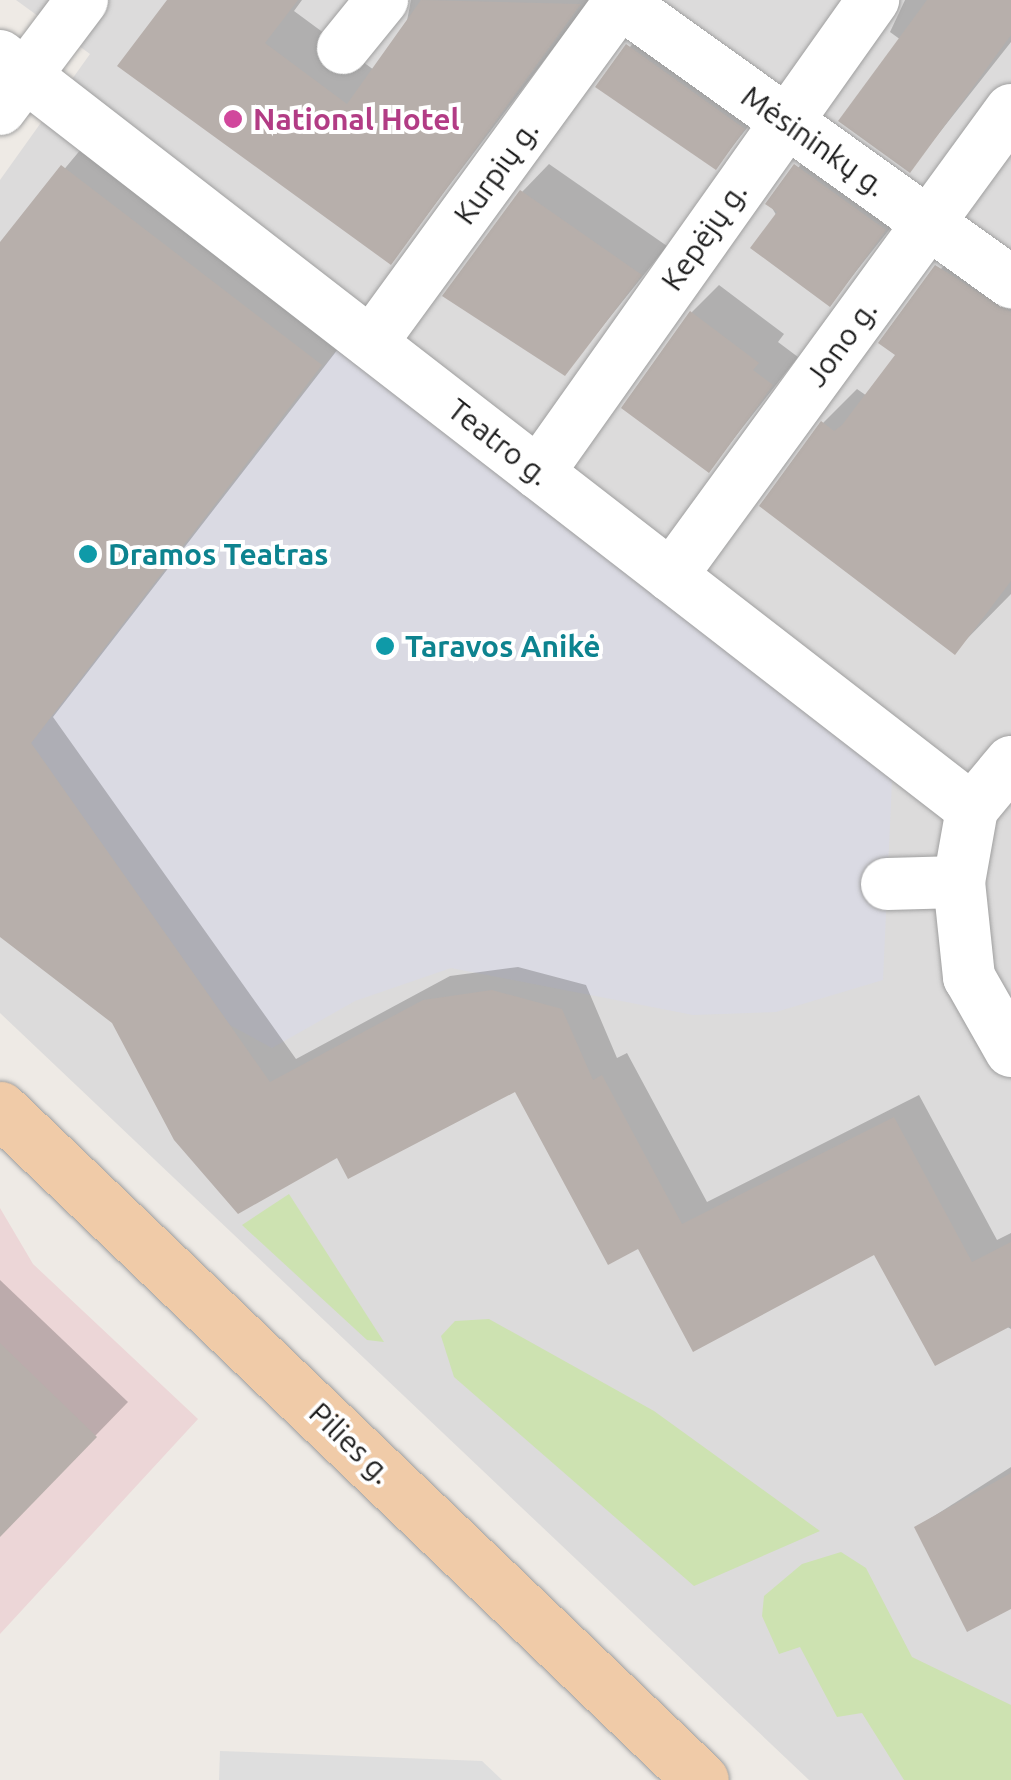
<!DOCTYPE html>
<html>
<head>
<meta charset="utf-8">
<style>
	body { margin:0 }
	#map { position:relative; width:1011px; height:1780px; overflow:hidden; background:#eeeae5; font-family:Ubuntu,sans-serif }
	div>[style] { position:absolute }
	[style*='--x'] { left:calc(var(--x)*1px); top:calc(var(--y)*1px); width:calc(var(--w)*1px); rotate:calc(var(--a)*1deg) }
	.residential>* { inset:0; background:#dcdbdb }
	.commercial>* { inset:0; background:#ecd6d7 }
	.grass>* { inset:0; background:#cde2b1 }
	.parking>* { inset:0; background:#dedede }
	.plaza>* { inset:0; background:#dadae3 }
	.shadow>* { inset:0; background:#0003 }
	.building>* { inset:0; background:#b7afab }
	.roads { filter:drop-shadow(0 0 2px #9f9f9f) drop-shadow(0 0 2px #9f9f9f) }
	.street>* { height:52px; margin:-26px; padding:0 26px; transform-origin:26px; border-radius:26px; background:#fff }
	.primary>* { height:55px; margin:-27.5px; padding:0 27.5px; transform-origin:27.5px; border-radius:27.5px; background:#f0cba8 }
	.dots>* { width:28px; height:28px; translate:-50% -50%; box-sizing:border-box; border:5px solid #fff; border-radius:50% }
	span { translate:-50% -50%; white-space:nowrap; text-align:center; line-height:1.15; -webkit-text-stroke:8px #fff; paint-order:stroke }
	.hotel-label { font-size:30px; color:#b23c85; font-weight:700 }
	.left { translate:0 -50%; text-align:left }
	.street-label { font-size:30px; color:#1e1e1e }
	.culture-label { font-size:30px; color:#0d838f; font-weight:700 }
</style>
</head>
<body>
<div id="map">
	<div class="residential">
		<i style="clip-path:polygon(16px 0,1011px 0,1011px 1780px,809px 1780px,0 1013px,0 180px,90px 54px)"></i>
	</div>
	<div class="commercial">
		<i style="clip-path:polygon(0 1208px,33px 1264px,198px 1419px,0 1634px)"></i>
	</div>
	<div class="grass">
		<i style="clip-path:polygon(289px 1194px,384px 1342px,367px 1340px,242px 1225px)"></i>
		<i style="clip-path:polygon(489px 1319px,654px 1411px,820px 1531px,694px 1586px,454px 1377px,441px 1336px,455px 1321px)"></i>
		<i style="clip-path:polygon(841px 1552px,866px 1568px,912px 1657px,1011px 1705px,1011px 1780px,904px 1780px,862px 1713px,837px 1717px,800px 1647px,779px 1654px,762px 1616px,764px 1596px,802px 1564px)"></i>
	</div>
	<div class="parking">
		<i style="clip-path:polygon(220px 1751px,482px 1761px,502px 1780px,219px 1780px)"></i>
	</div>
	<div class="plaza">
		<i style="clip-path:polygon(345px 339px,893px 759px,883px 980px,776px 1012px,693px 1015px,451px 968px,355px 1001px,272px 1048px,230px 1025px,31px 743px)"></i>
	</div>
	<div class="shadow">
		<i style="clip-path:polygon(172px 0,302px 0,294px 11px,374px 70px,406px 26px,411px 0,590px 0,391px 262px)"></i>
		<i style="clip-path:polygon(905px 0,1011px 0,1011px 42px,910px 170px,901px 40px,890px 32px)"></i>
		<i style="clip-path:polygon(648px 25px,763px 108px,716px 167px,598px 86px)"></i>
		<i style="clip-path:polygon(823px 138px,912px 201px,830px 304px,769px 203px)"></i>
		<i style="clip-path:polygon(87px 142px,345px 340px,53px 717px,296px 1059px,450px 976px,518px 967px,586px 985px,617px 1058px,627px 1053px,707px 1202px,919px 1095px,997px 1240px,1011px 1233px,1011px 1329px,875px 1251px,639px 1245px,516px 1089px,338px 1155px,0 934px,0 246px)"></i>
		<i style="clip-path:polygon(549px 164px,667px 246px,565px 373px,522px 192px)"></i>
		<i style="clip-path:polygon(971px 232px,1011px 255px,1011px 594px,955px 651px,823px 423px,857px 389px,867px 396px,898px 354px,882px 342px)"></i>
		<i style="clip-path:polygon(719px 285px,784px 334px,778px 342px,798px 357px,709px 470px,692px 312px)"></i>
		<i style="clip-path:polygon(0 1280px,128px 1402px,0 1534px)"></i>
		<i style="clip-path:polygon(1011px 1467px,1011px 1606px,917px 1527px)"></i>
	</div>
	<div class="building">
		<i style="clip-path:polygon(167px 0,298px 0,265px 43px,347px 104px,421px 0,581px 4px,391px 265px,117px 66px)"></i>
		<i style="clip-path:polygon(927px 0,1011px 0,1011px 35px,910px 173px,838px 121px)"></i>
		<i style="clip-path:polygon(626px 44px,745px 129px,716px 170px,595px 87px)"></i>
		<i style="clip-path:polygon(794px 164px,886px 230px,830px 307px,750px 248px,777px 212px,765px 204px)"></i>
		<i style="clip-path:polygon(61px 165px,322px 365px,31px 743px,270px 1082px,423px 1000px,492px 990px,562px 1009px,593px 1080px,602px 1075px,682px 1224px,894px 1117px,972px 1262px,1011px 1242px,1011px 1326px,935px 1366px,874px 1255px,693px 1352px,638px 1249px,608px 1265px,515px 1092px,348px 1179px,337px 1158px,238px 1214px,174px 1140px,112px 1023px,0 937px,0 242px)"></i>
		<i style="clip-path:polygon(520px 190px,642px 275px,565px 376px,442px 296px)"></i>
		<i style="clip-path:polygon(935px 265px,1011px 312px,1011px 581px,955px 655px,759px 506px,821px 421px,834px 431px,842px 425px,895px 355px,878px 343px)"></i>
		<i style="clip-path:polygon(690px 311px,759px 363px,753px 370px,773px 385px,709px 473px,621px 408px)"></i>
		<i style="clip-path:polygon(0 1343px,97px 1437px,0 1537px)"></i>
		<i style="clip-path:polygon(1011px 1473px,1011px 1609px,967px 1632px,914px 1527px)"></i>
	</div>
	<div class="roads">
		<div class="street">
			<i style="--x:617;--y:0;--w:485;--a:35.6"></i>
			<i style="--x:343;--y:48;--w:62;--a:-50.9"></i>
			<i style="--x:0;--y:56;--w:1230;--a:37.76"></i>
			<i style="--x:0;--y:109;--w:136;--a:-53"></i>
			<i style="--x:371;--y:343;--w:424;--a:-53.9"></i>
			<i style="--x:538;--y:473;--w:580;--a:-54.69"></i>
			<i style="--x:671;--y:576;--w:577;--a:-53.88"></i>
			<i style="--x:1011;--y:762;--w:61;--a:129.7"></i>
			<i style="--x:972;--y:809;--w:74;--a:100.1"></i>
			<i style="--x:959;--y:882;--w:96;--a:84"></i>
			<i style="--x:969;--y:977;--w:85;--a:60.4"></i>
			<i style="--x:887;--y:884;--w:72;--a:-1.6"></i>
		</div>
		<div class="primary">
			<i style="--x:0;--y:1109;--w:970;--a:43.75"></i>
		</div>
	</div>
	<div class="dots">
		<i style="left:233px;top:119px;background:#d1479c"></i>
		<i style="left:88px;top:554px;background:#0f9aa8"></i>
		<i style="left:385px;top:646px;background:#0f9aa8"></i>
	</div>
	<div class="hotel-label">
		<span class="left" style="left:253px;top:119px">National Hotel</span>
	</div>
	<div class="street-label">
		<span style="left:814px;top:141px;rotate:35deg">Mėsininkų g.</span>
		<span style="left:496px;top:172px;rotate:-54deg">Kurpių g.</span>
		<span style="left:704px;top:236px;rotate:-55deg">Kepėjų g.</span>
		<span style="left:841px;top:343px;rotate:-54deg">Jono g.</span>
		<span style="left:499px;top:442px;rotate:38deg">Teatro g.</span>
		<span style="left:351px;top:1443px;rotate:44deg">Pilies g.</span>
	</div>
	<div class="culture-label">
		<span class="left" style="left:108px;top:554px">Dramos Teatras</span>
		<span class="left" style="left:405px;top:646px">Taravos Anikė</span>
	</div>
</div>
</body>
</html>
